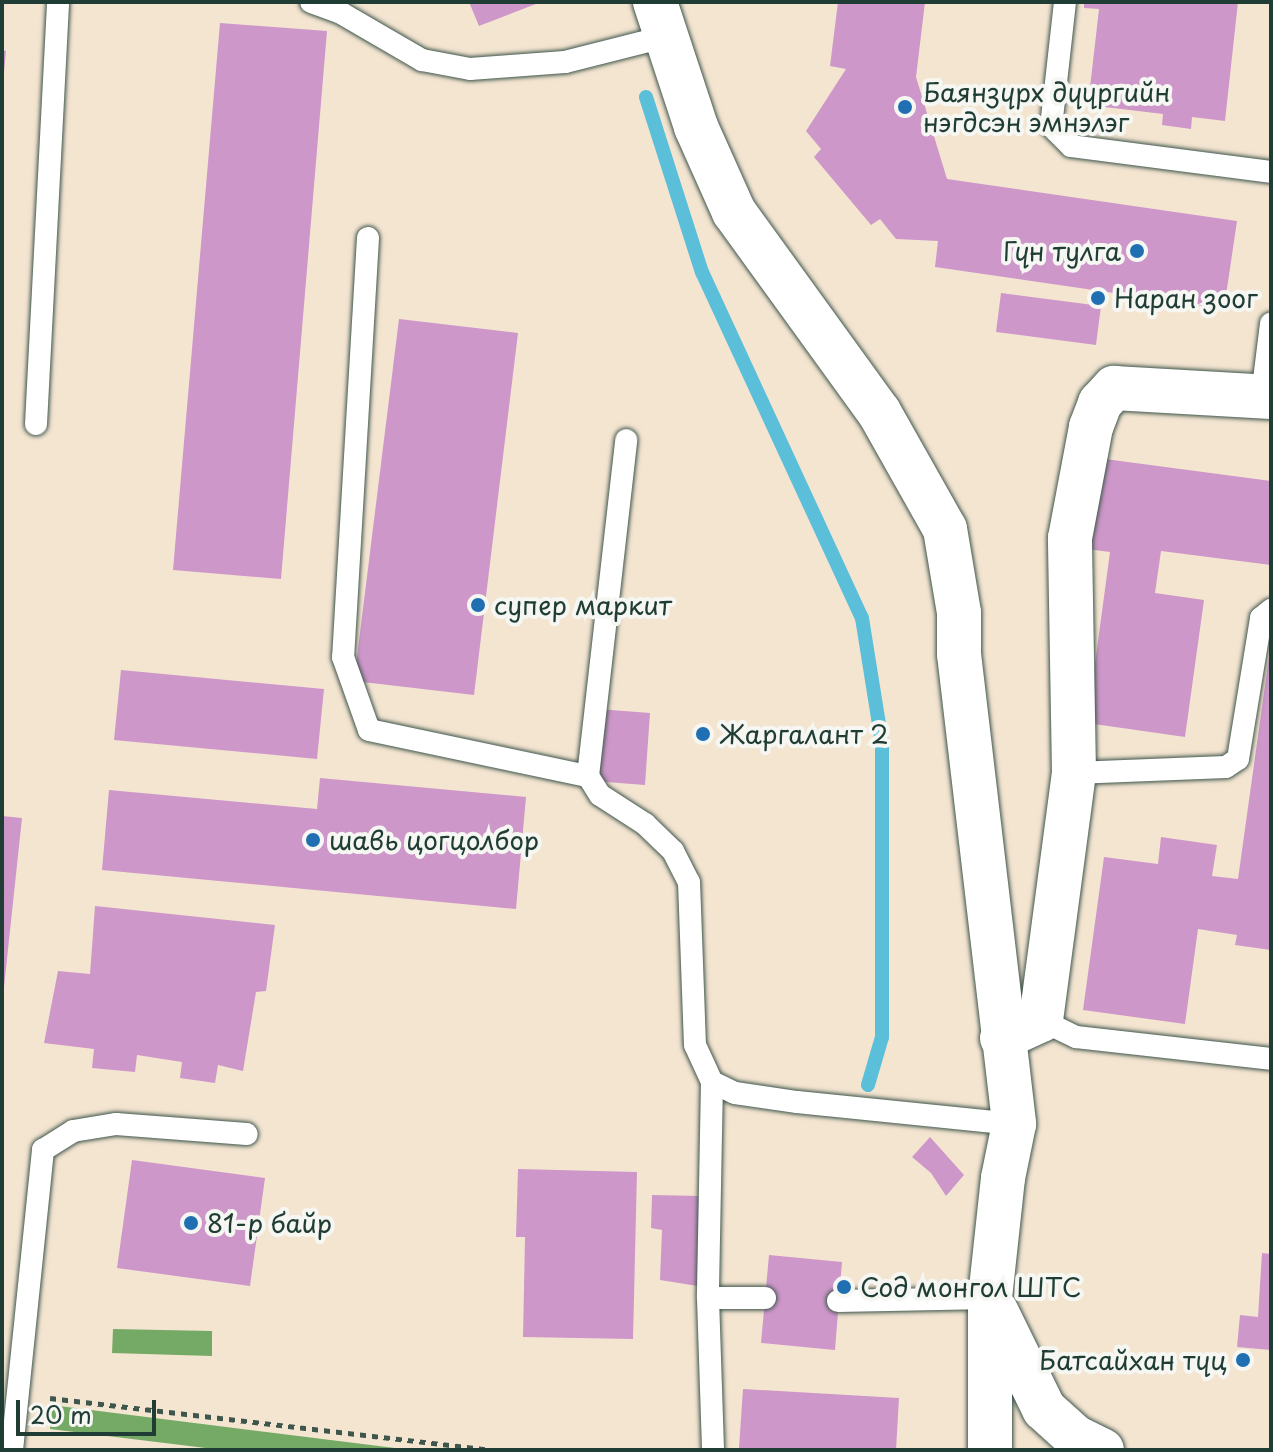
<!DOCTYPE html>
<html>
<head>
<meta charset="utf-8">
<style>
	body { margin:0 }
	#map { position:relative; width:1273px; height:1452px; overflow:hidden; background:#f4e5d1; font-family:"Playpen Sans",sans-serif }
	div>[style] { position:absolute }
	[style*='--x'] { left:calc(var(--x)*1px); top:calc(var(--y)*1px); width:calc(var(--w)*1px); rotate:calc(var(--a)*1deg) }
	.forest>* { inset:0; background:#75aa66 }
	.stream>* { height:14px; margin:-7px; padding:0 7px; transform-origin:7px; border-radius:7px; background:#5cbfda }
	.building>* { inset:0; background:#ce97ca }
	.path>* { height:5px; margin-top:-2.5px; transform-origin:0; background:repeating-linear-gradient(90deg,#3f564c 0 6px,transparent 0 12px) }
	.roads { filter:drop-shadow(0 0 2px #3f564c) drop-shadow(0 0 2px #3f564c) }
	.lane>* { height:22px; margin:-11px; padding:0 11px; transform-origin:11px; border-radius:11px; background:#fff }
	.street>* { height:44px; margin:-22px; padding:0 22px; transform-origin:22px; border-radius:22px; background:#fff }
	.dots>* { width:22px; height:22px; translate:-50% -50%; box-sizing:border-box; border:4px solid #f6f6f2; border-radius:50% }
	span { translate:-50% -50%; white-space:nowrap; text-align:center; line-height:1.15; -webkit-text-stroke:8px #f6f6f2; paint-order:stroke }
	.poi-label { font-size:26px; color:#1f3d34 }
	.left { translate:0 -50%; text-align:left }
	.right { translate:-100% -50%; text-align:right }
	.frame { position:absolute; inset:0; border:4px solid #1f3d34; pointer-events:none }
	.scale { position:absolute; left:16px; top:1400px; width:140px; height:36px; box-sizing:border-box; border:4px solid #1f3d34; border-top:0; padding-left:10px; font-size:24px; line-height:28px; white-space:nowrap; color:#1f3d34; -webkit-text-stroke:6px #f6f6f2; paint-order:stroke }
</style>
</head>
<body>
<div id="map">
	<div class="forest">
		<i style="clip-path:polygon(113px 1329px,212px 1331px,212px 1356px,112px 1353px)"></i>
		<i style="clip-path:polygon(51px 1405px,411px 1450px,222px 1450px,50px 1429px)"></i>
	</div>
	<div class="stream">
		<i style="--x:646;--y:97;--w:184;--a:72.3"></i>
		<i style="--x:702;--y:272;--w:381;--a:65.2"></i>
		<i style="--x:862;--y:618;--w:127;--a:80.9"></i>
		<i style="--x:882;--y:743;--w:294;--a:90"></i>
		<i style="--x:882;--y:1037;--w:50;--a:106.3"></i>
	</div>
	<div class="building">
		<i style="clip-path:polygon(469px 2px,541px 2px,479px 26px)"></i>
		<i style="clip-path:polygon(838px 2px,925px 2px,916px 77px,947px 179px,1237px 221px,1224px 309px,935px 267px,938px 241px,896px 239px,880px 219px,871px 225px,814px 157px,821px 149px,806px 131px,846px 69px,830px 66px)"></i>
		<i style="clip-path:polygon(1084px 2px,1238px 2px,1225px 121px,1192px 117px,1191px 129px,1162px 125px,1163px 114px,1088px 105px,1099px 9px,1084px 8px)"></i>
		<i style="clip-path:polygon(220px 23px,327px 31px,281px 579px,173px 570px)"></i>
		<i style="clip-path:polygon(2px 50px,6px 51px,4px 72px,2px 72px)"></i>
		<i style="clip-path:polygon(1001px 293px,1101px 306px,1096px 345px,996px 332px)"></i>
		<i style="clip-path:polygon(399px 319px,518px 333px,474px 695px,354px 681px)"></i>
		<i style="clip-path:polygon(1090px 457px,1271px 481px,1271px 565px,1161px 551px,1155px 593px,1204px 600px,1185px 737px,1087px 723px,1110px 552px,1078px 548px)"></i>
		<i style="clip-path:polygon(1269px 657px,1271px 950px,1235px 945px,1237px 935px,1198px 929px,1185px 1024px,1083px 1010px,1104px 857px,1158px 864px,1161px 837px,1217px 845px,1212px 876px,1238px 879px)"></i>
		<i style="clip-path:polygon(121px 670px,324px 689px,317px 759px,114px 740px)"></i>
		<i style="clip-path:polygon(598px 709px,650px 713px,645px 785px,593px 781px)"></i>
		<i style="clip-path:polygon(320px 778px,526px 797px,516px 909px,102px 870px,109px 790px,317px 809px)"></i>
		<i style="clip-path:polygon(2px 816px,22px 818px,4px 987px,2px 987px)"></i>
		<i style="clip-path:polygon(95px 906px,275px 925px,266px 991px,256px 992px,243px 1071px,218px 1065px,215px 1083px,180px 1078px,182px 1062px,137px 1055px,135px 1072px,92px 1068px,94px 1049px,44px 1043px,58px 971px,90px 974px)"></i>
		<i style="clip-path:polygon(930px 1137px,964px 1175px,946px 1196px,931px 1173px,912px 1157px)"></i>
		<i style="clip-path:polygon(132px 1160px,265px 1178px,250px 1286px,117px 1268px)"></i>
		<i style="clip-path:polygon(518px 1169px,637px 1172px,633px 1339px,523px 1337px,525px 1237px,516px 1237px)"></i>
		<i style="clip-path:polygon(652px 1195px,701px 1196px,704px 1287px,660px 1280px,662px 1230px,651px 1228px)"></i>
		<i style="clip-path:polygon(1262px 1253px,1271px 1254px,1271px 1350px,1237px 1347px,1240px 1315px,1258px 1317px)"></i>
		<i style="clip-path:polygon(769px 1255px,842px 1262px,835px 1350px,761px 1343px)"></i>
		<i style="clip-path:polygon(743px 1389px,899px 1398px,896px 1450px,739px 1448px)"></i>
	</div>
	<div class="path">
		<i style="--x:50;--y:1398;--w:447;--a:6.7"></i>
	</div>
	<div class="roads">
		<div class="lane">
			<i style="--x:311;--y:2;--w:32;--a:20"></i>
			<i style="--x:341;--y:13;--w:94;--a:30.1"></i>
			<i style="--x:422;--y:60;--w:49;--a:10.6"></i>
			<i style="--x:470;--y:69;--w:95;--a:-4.2"></i>
			<i style="--x:565;--y:62;--w:102;--a:-14.2"></i>
			<i style="--x:1065;--y:2;--w:125;--a:96.4"></i>
			<i style="--x:1051;--y:126;--w:28;--a:45"></i>
			<i style="--x:1071;--y:146;--w:202;--a:7.4"></i>
			<i style="--x:368;--y:238;--w:420;--a:93.4"></i>
			<i style="--x:343;--y:657;--w:77;--a:70.4"></i>
			<i style="--x:369;--y:730;--w:224;--a:11.9"></i>
			<i style="--x:588;--y:776;--w:22;--a:58"></i>
			<i style="--x:600;--y:795;--w:54;--a:32.8"></i>
			<i style="--x:645;--y:824;--w:39;--a:44"></i>
			<i style="--x:673;--y:851;--w:35;--a:63"></i>
			<i style="--x:689;--y:882;--w:163;--a:87.9"></i>
			<i style="--x:695;--y:1045;--w:41;--a:65.3"></i>
			<i style="--x:712;--y:1082;--w:25;--a:26"></i>
			<i style="--x:735;--y:1093;--w:63;--a:8.3"></i>
			<i style="--x:797;--y:1102;--w:218;--a:5.8"></i>
			<i style="--x:1262;--y:396;--w:73;--a:-82.9"></i>
			<i style="--x:36;--y:424;--w:423;--a:-87"></i>
			<i style="--x:1074;--y:773;--w:152;--a:-2.3"></i>
			<i style="--x:1226;--y:767;--w:14;--a:-34"></i>
			<i style="--x:1238;--y:759;--w:143;--a:-80.7"></i>
			<i style="--x:1261;--y:618;--w:13;--a:-39"></i>
			<i style="--x:588;--y:776;--w:338;--a:-83.5"></i>
			<i style="--x:1041;--y:1020;--w:39;--a:26"></i>
			<i style="--x:1076;--y:1037;--w:196;--a:6.4"></i>
			<i style="--x:712;--y:1082;--w:216;--a:91.1"></i>
			<i style="--x:708;--y:1298;--w:152;--a:88.1"></i>
			<i style="--x:708;--y:1298;--w:57;--a:0"></i>
			<i style="--x:838;--y:1301;--w:152;--a:-1.1"></i>
			<i style="--x:12;--y:1450;--w:302;--a:-84.1"></i>
			<i style="--x:43;--y:1150;--w:36;--a:-32"></i>
			<i style="--x:73;--y:1131;--w:44;--a:-9.2"></i>
			<i style="--x:116;--y:1124;--w:131;--a:4.4"></i>
		</div>
		<div class="street">
			<i style="--x:655;--y:2;--w:132;--a:71.8"></i>
			<i style="--x:696;--y:127;--w:93;--a:65.9"></i>
			<i style="--x:734;--y:212;--w:247;--a:54.1"></i>
			<i style="--x:879;--y:412;--w:134;--a:60.6"></i>
			<i style="--x:945;--y:529;--w:85;--a:80.5"></i>
			<i style="--x:959;--y:613;--w:41;--a:90"></i>
			<i style="--x:959;--y:654;--w:473;--a:83.3"></i>
			<i style="--x:1014;--y:1124;--w:55;--a:101.5"></i>
			<i style="--x:1003;--y:1178;--w:121;--a:96.2"></i>
			<i style="--x:990;--y:1298;--w:152;--a:90"></i>
			<i style="--x:1002;--y:1038;--w:43;--a:-24.8"></i>
			<i style="--x:1041;--y:1020;--w:249;--a:-82.4"></i>
			<i style="--x:1074;--y:773;--w:235;--a:-91"></i>
			<i style="--x:1070;--y:538;--w:113;--a:-79.3"></i>
			<i style="--x:1091;--y:427;--w:26;--a:-69"></i>
			<i style="--x:1100;--y:403;--w:21;--a:-47"></i>
			<i style="--x:1114;--y:388;--w:157;--a:3.3"></i>
			<i style="--x:996;--y:1311;--w:109;--a:63.9"></i>
			<i style="--x:1044;--y:1409;--w:42;--a:42.1"></i>
			<i style="--x:1075;--y:1437;--w:30;--a:26"></i>
		</div>
	</div>
	<div class="dots">
		<i style="left:905px;top:107px;background:#1f6fb2"></i>
		<i style="left:1137px;top:251px;background:#1f6fb2"></i>
		<i style="left:1098px;top:298px;background:#1f6fb2"></i>
		<i style="left:478px;top:605px;background:#1f6fb2"></i>
		<i style="left:703px;top:734px;background:#1f6fb2"></i>
		<i style="left:313px;top:840px;background:#1f6fb2"></i>
		<i style="left:191px;top:1223px;background:#1f6fb2"></i>
		<i style="left:844px;top:1287px;background:#1f6fb2"></i>
		<i style="left:1243px;top:1360px;background:#1f6fb2"></i>
	</div>
	<div class="poi-label">
		<span class="left" style="left:923px;top:107px">Баянзүрх дүүргийн<br>нэгдсэн эмнэлэг</span>
		<span class="right" style="left:1121px;top:251px">Гүн тулга</span>
		<span class="left" style="left:1114px;top:298px">Наран зоог</span>
		<span class="left" style="left:494px;top:605px">супер маркит</span>
		<span class="left" style="left:719px;top:734px">Жаргалант 2</span>
		<span class="left" style="left:329px;top:840px">шавь цогцолбор</span>
		<span class="left" style="left:207px;top:1223px">81-р байр</span>
		<span class="left" style="left:860px;top:1287px">Сод монгол ШТС</span>
		<span class="right" style="left:1227px;top:1360px">Батсайхан түц</span>
	</div>
	<div class="frame"></div>
	<div class="scale">20 m</div>
</div>
</body>
</html>
